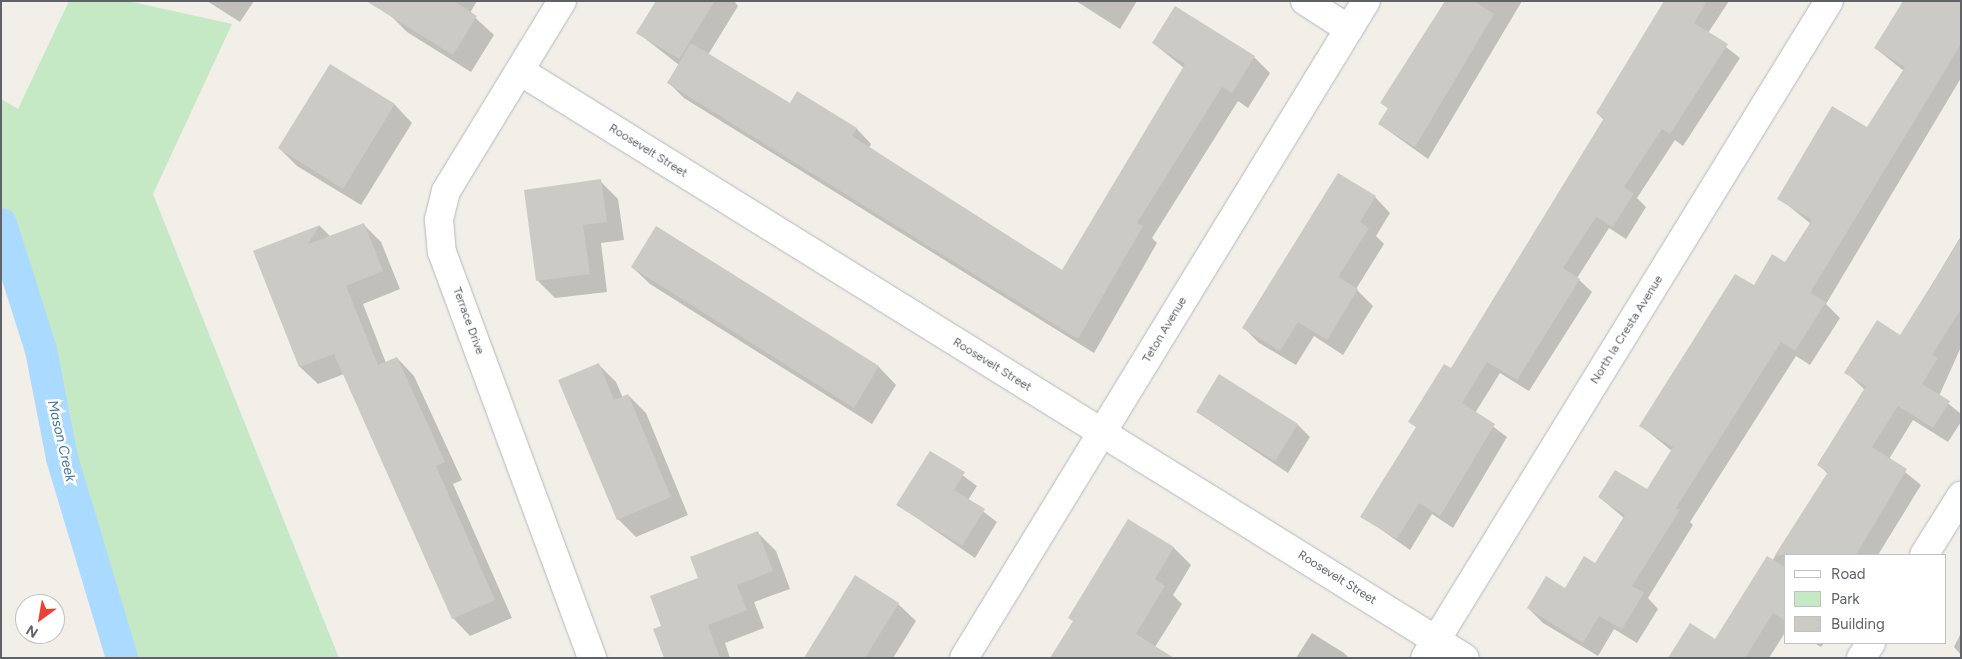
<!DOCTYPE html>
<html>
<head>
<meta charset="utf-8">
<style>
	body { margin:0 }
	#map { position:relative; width:1962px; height:659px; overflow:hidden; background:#f1efe8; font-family:Figtree,sans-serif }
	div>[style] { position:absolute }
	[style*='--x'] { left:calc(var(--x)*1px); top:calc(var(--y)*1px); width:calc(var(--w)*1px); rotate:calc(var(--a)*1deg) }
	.green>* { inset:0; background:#c5e8c5 }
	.shadow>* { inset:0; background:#0003 }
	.canal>* { height:32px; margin:-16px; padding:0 16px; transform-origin:16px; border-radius:16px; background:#aadaff }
	.building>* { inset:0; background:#cccac5 }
	.roads { filter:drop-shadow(0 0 1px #b5b8bc) drop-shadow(0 0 1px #b5b8bc) }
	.street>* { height:28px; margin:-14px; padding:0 14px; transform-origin:14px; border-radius:14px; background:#fff }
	span { translate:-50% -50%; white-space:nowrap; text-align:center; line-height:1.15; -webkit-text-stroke:5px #fff; paint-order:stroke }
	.street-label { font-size:12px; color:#5f6368 }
	.water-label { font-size:14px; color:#4174aa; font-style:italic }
	.frame { position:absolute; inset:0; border:2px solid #5f6368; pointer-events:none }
	.legend { position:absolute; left:1784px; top:554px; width:162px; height:90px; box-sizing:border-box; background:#fff; border:1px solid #bfc1c3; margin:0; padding:6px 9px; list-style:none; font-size:15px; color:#5f6368 }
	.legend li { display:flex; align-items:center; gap:10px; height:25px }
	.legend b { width:25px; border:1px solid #bfc1c3 }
	.north { position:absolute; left:15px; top:594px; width:50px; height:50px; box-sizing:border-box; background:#fff; border:1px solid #bfc1c3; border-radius:50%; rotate:212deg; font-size:14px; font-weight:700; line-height:20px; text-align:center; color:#5f6368 }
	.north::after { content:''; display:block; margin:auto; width:18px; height:22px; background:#ea4335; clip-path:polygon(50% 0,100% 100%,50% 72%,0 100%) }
</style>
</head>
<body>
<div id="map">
	<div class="green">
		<i style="clip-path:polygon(69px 1px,128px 1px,232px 24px,153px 194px,339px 658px,109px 658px,101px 608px,1px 237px,1px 99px,18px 109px)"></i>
	</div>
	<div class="shadow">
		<i style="clip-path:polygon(207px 1px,254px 1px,240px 22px)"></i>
		<i style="clip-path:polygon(397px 1px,477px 1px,470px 13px,494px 35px,471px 72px,407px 32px,389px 14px)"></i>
		<i style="clip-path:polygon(657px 1px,734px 1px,738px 6px,708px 55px,790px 104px,856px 128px,871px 144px,869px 148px,1062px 272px,1184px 68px,1153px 43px,1254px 57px,1270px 73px,1248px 108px,1238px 101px,1152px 238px,1157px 243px,1094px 353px,684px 98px,669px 83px,679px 65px,638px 33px)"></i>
		<i style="clip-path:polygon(1076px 1px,1137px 1px,1120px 29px)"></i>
		<i style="clip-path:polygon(1446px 1px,1522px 1px,1428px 159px,1379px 124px,1389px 109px,1382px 103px)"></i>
		<i style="clip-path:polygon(1668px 1px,1729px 1px,1708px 33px,1740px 58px,1683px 146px,1675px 140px,1637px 198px,1646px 207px,1626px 239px,1609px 228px,1577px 278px,1592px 292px,1529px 391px,1500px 373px,1475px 413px,1507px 437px,1453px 528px,1432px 514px,1410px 550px,1362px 516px,1417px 428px,1410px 422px,1451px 370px,1604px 120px,1597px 113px)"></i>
		<i style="clip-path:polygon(1961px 1px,1961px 78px,1826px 304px,1840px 318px,1810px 365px,1796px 356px,1690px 522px,1693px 525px,1648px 598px,1658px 609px,1637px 643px,1614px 629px,1598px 656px,1543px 623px,1528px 608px,1565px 590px,1595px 565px,1624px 518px,1599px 497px,1647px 491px,1672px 451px,1641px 426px,1754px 287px,1786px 264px,1811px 224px,1779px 198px,1868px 129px,1904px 71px,1875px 48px)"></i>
		<i style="clip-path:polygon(330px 66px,395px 105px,412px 123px,361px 205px,297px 166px,279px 148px)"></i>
		<i style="clip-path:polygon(600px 181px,618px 199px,624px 240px,601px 243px,607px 292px,555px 298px,538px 281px)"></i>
		<i style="clip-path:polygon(1375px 197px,1390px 213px,1376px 236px,1384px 244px,1356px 289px,1373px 306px,1343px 355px,1314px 336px,1296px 365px,1259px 343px,1243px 327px)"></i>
		<i style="clip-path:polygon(363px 224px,381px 242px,400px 289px,363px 304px,386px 363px,397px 358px,414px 376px,462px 480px,453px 484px,512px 618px,470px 636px,453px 618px,344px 374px,318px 384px,300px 367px,254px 252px,320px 226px,331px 237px)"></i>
		<i style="clip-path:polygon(657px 227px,879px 367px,896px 385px,872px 424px,650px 284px,632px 267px)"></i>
		<i style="clip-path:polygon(1961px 236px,1961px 347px,1939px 396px,1961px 414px,1961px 422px,1948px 442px,1913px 420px,1889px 459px,1921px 485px,1878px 555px,1786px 555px,1786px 631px,1769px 658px,1670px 658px,1715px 641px,1772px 561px,1828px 474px,1818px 464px,1865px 390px,1846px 372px,1901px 336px)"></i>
		<i style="clip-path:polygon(598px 364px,616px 382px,623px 398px,628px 395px,646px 413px,688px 515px,636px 537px,618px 519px)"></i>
		<i style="clip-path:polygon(1197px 412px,1298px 425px,1310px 437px,1288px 473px)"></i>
		<i style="clip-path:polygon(931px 452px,977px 486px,968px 500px,997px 522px,975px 558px,898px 505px)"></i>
		<i style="clip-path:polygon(1128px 521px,1174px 548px,1191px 565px,1173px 595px,1182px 604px,1155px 647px,1069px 617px)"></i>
		<i style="clip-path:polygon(758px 533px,776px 551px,790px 589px,754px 602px,764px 628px,725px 643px,730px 658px,665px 658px,662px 627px,699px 579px)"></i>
		<i style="clip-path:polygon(898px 604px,916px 621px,893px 658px,805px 658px)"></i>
		<i style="clip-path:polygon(1312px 633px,1344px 653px,1349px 658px,1296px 658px)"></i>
		<i style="clip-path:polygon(1961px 633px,1961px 655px,1954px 647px)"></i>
		<i style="clip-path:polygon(1814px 643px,1824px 643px,1821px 647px)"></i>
	</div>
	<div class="canal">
		<i style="--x:1;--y:224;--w:132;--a:72.4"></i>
		<i style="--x:41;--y:350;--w:110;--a:79"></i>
		<i style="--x:62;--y:458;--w:209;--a:73.3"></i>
	</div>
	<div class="building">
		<i style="clip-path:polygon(366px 1px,454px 1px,477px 16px,453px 55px)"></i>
		<i style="clip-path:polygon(656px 1px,715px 1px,679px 59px,636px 33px)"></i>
		<i style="clip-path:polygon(1445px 1px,1474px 1px,1494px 14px,1415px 147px,1378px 124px,1388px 108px,1380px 103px)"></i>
		<i style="clip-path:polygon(1664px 1px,1707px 1px,1694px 23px,1728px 44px,1670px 134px,1662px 129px,1624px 187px,1634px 193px,1613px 227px,1596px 217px,1563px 268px,1580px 279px,1517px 380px,1487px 362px,1462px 403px,1495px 424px,1440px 516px,1419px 503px,1397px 539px,1360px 517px,1416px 427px,1408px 422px,1444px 364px,1451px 368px,1604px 118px,1596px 113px)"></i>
		<i style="clip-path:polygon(1903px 1px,1961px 1px,1961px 44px,1810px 293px,1826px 302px,1795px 351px,1781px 342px,1676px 508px,1680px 510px,1632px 586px,1644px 593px,1622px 629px,1599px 616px,1583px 643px,1527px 608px,1546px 576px,1565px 588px,1584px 556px,1595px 563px,1625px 515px,1598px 497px,1615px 470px,1647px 489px,1673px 447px,1639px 426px,1735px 274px,1754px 285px,1772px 254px,1785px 262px,1812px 220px,1777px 199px,1832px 106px,1867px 127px,1905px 67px,1874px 48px)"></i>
		<i style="clip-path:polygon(1175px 6px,1255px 56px,1232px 93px,1222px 87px,1137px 223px,1143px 226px,1078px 339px,667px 83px,691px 43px,790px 103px,797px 91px,857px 128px,852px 136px,1062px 270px,1185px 64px,1152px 43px)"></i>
		<i style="clip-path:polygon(330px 64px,395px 104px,343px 189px,278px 148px)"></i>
		<i style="clip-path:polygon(1338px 173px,1376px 196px,1360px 222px,1369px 228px,1338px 277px,1358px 289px,1327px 340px,1298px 322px,1280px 351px,1242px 328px)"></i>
		<i style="clip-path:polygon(601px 179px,607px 222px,583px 225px,590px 274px,536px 281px,524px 190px)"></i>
		<i style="clip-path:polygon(364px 223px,383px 271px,346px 286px,378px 365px,397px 357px,445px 462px,436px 466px,495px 600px,452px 619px,334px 354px,299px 367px,253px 251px,320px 225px,308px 244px)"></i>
		<i style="clip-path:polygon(656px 226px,879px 366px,854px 408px,631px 267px)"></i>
		<i style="clip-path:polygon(1961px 238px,1961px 309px,1932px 355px,1938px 358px,1922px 384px,1950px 401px,1933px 428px,1898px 406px,1872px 447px,1907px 469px,1856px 555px,1775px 555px,1828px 472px,1817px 465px,1866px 386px,1844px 373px,1877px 320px,1900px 335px)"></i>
		<i style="clip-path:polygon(599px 363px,614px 400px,628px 394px,671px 497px,617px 520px,558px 380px)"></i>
		<i style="clip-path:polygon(1219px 374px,1298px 424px,1275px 461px,1196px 412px)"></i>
		<i style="clip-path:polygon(930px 451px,965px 472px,954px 490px,985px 509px,962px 546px,896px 505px)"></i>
		<i style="clip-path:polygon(1128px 519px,1174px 547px,1155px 579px,1165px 586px,1136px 634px,1174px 658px,1050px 658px,1073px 621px,1068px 618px)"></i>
		<i style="clip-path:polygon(758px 531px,773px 571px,737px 585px,747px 610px,708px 625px,720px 658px,664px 658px,653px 629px,661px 626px,650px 596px,698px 578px,690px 557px)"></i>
		<i style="clip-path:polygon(1767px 556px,1786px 568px,1786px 621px,1773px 613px,1745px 658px,1668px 658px,1690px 623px,1715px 639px)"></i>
		<i style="clip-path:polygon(855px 575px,899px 603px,865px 658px,804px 658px)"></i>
	</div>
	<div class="roads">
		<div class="street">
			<i style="--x:562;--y:1;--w:223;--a:121.4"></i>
			<i style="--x:446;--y:191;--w:30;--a:104"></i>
			<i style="--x:439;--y:220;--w:32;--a:85"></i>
			<i style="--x:442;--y:252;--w:433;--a:69.7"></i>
			<i style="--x:1305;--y:1;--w:52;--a:32.5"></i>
			<i style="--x:520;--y:71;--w:1112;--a:31.85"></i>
			<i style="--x:1924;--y:555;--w:70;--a:-57.9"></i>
			<i style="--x:964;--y:658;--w:770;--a:-58.54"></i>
			<i style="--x:1425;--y:658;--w:771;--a:-58.41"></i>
			<i style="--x:1861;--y:658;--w:18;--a:-56"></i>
		</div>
	</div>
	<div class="street-label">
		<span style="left:648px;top:151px;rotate:32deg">Roosevelt Street</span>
		<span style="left:468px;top:321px;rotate:70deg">Terrace Drive</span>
		<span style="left:1165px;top:330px;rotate:-59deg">Teton Avenue</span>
		<span style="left:1627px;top:330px;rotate:-58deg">North la Cresta Avenue</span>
		<span style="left:992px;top:365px;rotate:32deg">Roosevelt Street</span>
		<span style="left:1337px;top:578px;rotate:32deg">Roosevelt Street</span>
	</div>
	<div class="water-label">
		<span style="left:61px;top:441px;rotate:77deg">Mason Creek</span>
	</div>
	<div class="frame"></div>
	<ul class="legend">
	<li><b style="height:6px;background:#fff"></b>Road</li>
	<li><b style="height:14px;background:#c5e8c5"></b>Park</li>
	<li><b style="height:14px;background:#cccac5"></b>Building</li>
	</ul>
	<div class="north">N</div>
</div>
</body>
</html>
